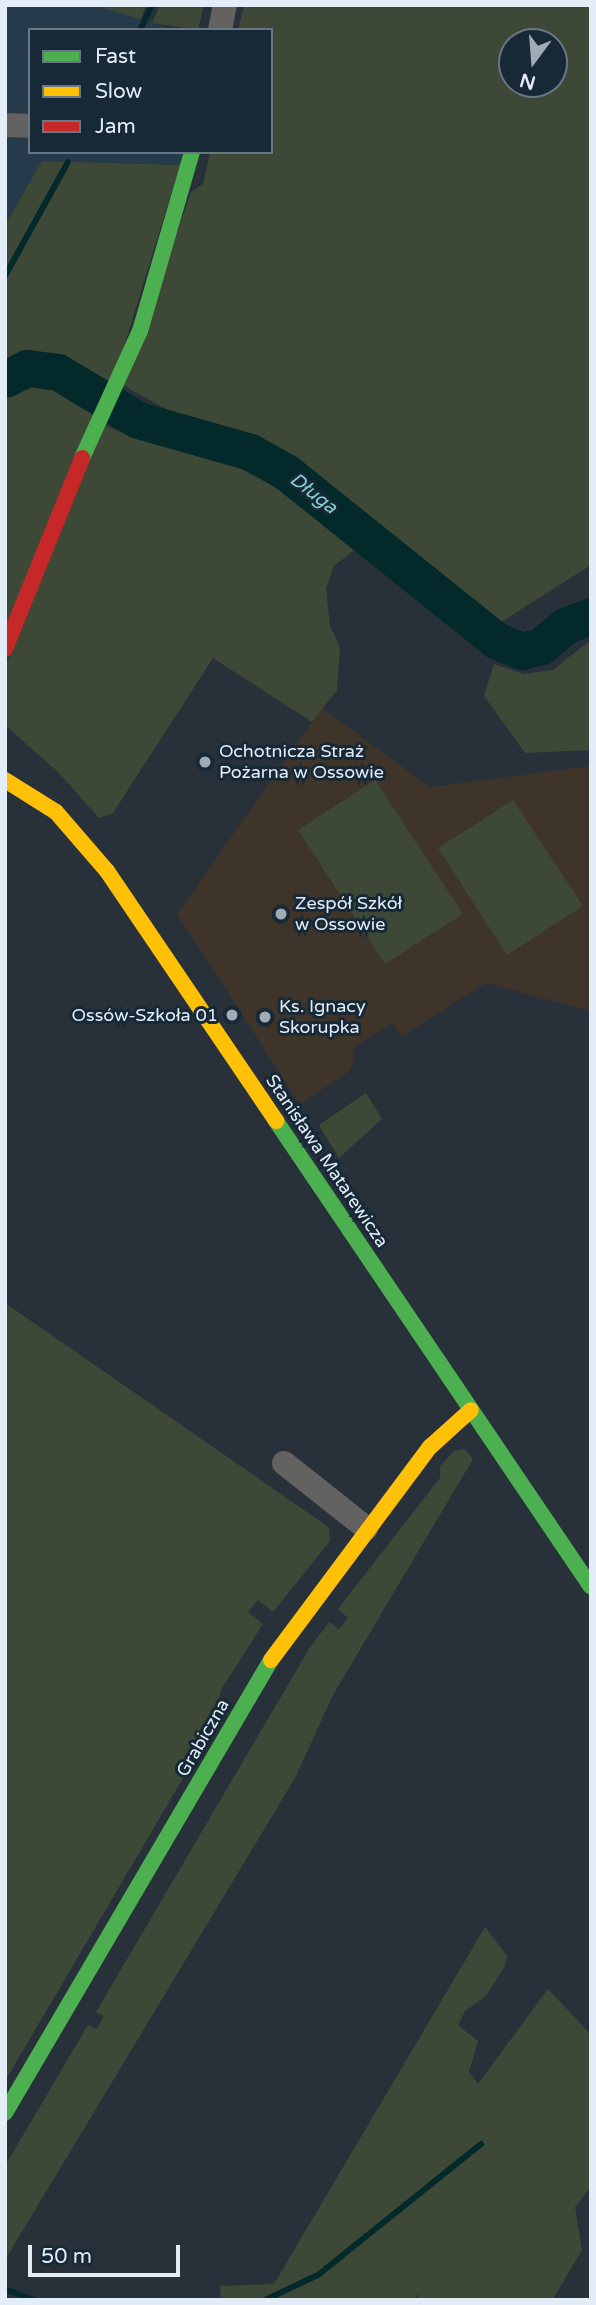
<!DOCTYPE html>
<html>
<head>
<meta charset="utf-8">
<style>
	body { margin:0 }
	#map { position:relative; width:596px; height:2305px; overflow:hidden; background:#28313a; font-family:"Varela Round",sans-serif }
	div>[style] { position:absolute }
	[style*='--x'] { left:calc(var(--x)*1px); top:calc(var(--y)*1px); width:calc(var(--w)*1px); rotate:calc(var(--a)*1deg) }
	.built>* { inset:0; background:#253a4b }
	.education>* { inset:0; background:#3f342a }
	.green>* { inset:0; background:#3e4837 }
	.stream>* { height:6px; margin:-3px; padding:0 3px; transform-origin:3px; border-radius:3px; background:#04292b }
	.river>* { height:37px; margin:-18.5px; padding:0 18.5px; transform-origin:18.5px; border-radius:18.5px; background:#04292b }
	.street>* { height:24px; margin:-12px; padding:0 12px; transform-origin:12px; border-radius:12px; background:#646161 }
	.fast>* { height:16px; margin:-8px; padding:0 8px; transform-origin:8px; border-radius:8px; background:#4caf50 }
	.slow>* { height:16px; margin:-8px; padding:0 8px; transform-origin:8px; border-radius:8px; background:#ffc107 }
	.jam>* { height:16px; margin:-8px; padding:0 8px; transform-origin:8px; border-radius:8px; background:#c62828 }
	.dots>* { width:19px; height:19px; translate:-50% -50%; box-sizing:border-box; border:4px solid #172836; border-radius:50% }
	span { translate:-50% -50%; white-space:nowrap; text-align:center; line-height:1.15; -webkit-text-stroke:6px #172836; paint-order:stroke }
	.poi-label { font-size:18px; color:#e2edf7 }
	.left { translate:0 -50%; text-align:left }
	.right { translate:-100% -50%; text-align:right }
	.street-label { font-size:18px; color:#e2edf7 }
	.water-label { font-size:19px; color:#85d0d2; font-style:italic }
	.frame { position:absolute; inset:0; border:7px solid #e2edf7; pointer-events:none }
	.legend { position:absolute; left:28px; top:28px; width:245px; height:126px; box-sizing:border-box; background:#172836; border:2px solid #687783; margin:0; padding:9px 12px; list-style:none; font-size:21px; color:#e2edf7 }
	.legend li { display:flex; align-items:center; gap:14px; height:35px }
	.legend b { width:35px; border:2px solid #687783 }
	.north { position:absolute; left:498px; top:28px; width:70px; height:70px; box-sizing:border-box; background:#172836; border:2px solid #687783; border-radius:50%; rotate:196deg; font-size:19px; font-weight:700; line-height:28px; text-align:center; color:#e2edf7 }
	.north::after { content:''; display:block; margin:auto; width:24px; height:32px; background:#a1abb5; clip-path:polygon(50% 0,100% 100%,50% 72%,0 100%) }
	.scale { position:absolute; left:28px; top:2245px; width:152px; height:32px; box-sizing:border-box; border:4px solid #e2edf7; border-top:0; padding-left:9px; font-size:21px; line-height:24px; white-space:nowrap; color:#e2edf7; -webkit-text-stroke:5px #172836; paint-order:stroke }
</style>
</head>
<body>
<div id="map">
	<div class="built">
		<i style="clip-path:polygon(5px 5px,146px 5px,141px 19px,174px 30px,30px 30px,30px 152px,182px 152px,180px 165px,42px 161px,5px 225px)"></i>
	</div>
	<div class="education">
		<i style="clip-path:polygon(322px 708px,430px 787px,591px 766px,591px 1011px,486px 983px,402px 1036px,392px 1023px,355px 1047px,351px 1070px,300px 1104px,177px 914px)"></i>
	</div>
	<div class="green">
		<i style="clip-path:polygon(93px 5px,146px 5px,141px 19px)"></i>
		<i style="clip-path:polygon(160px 5px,204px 5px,198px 30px,152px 23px)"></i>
		<i style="clip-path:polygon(evenodd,244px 5px,591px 5px,591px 565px,495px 626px,246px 432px,181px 417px,124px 386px,191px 192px,203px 184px,210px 152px,271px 152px,271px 30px,238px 30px,244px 5px,512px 42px,554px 42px,554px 84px,512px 84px,512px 42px)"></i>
		<i style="clip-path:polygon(42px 161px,180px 165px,113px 382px,29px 358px,5px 366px,5px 225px)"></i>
		<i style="clip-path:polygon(36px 378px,82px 394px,97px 407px,5px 630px,5px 393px)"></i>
		<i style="clip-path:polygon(104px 425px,129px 436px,203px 441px,247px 459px,359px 546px,334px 566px,326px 588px,330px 626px,340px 647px,337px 690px,312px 722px,213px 658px,113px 813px,99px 818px,59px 773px,5px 725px,5px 667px)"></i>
		<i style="clip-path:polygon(587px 643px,591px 643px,591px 750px,525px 753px,484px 696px,494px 664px,523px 674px,553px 670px)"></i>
		<i style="clip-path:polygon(375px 780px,463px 914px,385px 964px,298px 830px)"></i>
		<i style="clip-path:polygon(513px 800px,583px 906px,507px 955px,438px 848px)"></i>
		<i style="clip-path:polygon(366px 1093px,382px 1119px,339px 1158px,319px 1125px)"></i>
		<i style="clip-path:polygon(5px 1303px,317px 1519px,329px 1528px,330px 1541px,273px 1612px,258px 1600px,248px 1612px,263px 1624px,222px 1688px,206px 1739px,5px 2081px)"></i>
		<i style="clip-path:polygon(465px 1449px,473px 1459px,333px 1695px,295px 1778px,5px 2260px,5px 2166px,88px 2025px,97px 2029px,104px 2016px,96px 2012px,309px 1649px,329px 1622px,339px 1629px,348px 1618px,338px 1609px,440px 1478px,440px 1466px,454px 1451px)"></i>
		<i style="clip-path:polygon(485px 1927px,507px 1956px,505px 1966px,486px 1996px,465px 2011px,458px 2025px,478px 2041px,469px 2072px,478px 2084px,548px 1989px,591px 2035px,591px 2187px,575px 2207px,582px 2250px,553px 2299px,417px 2300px,419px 2293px,414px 2300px,221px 2300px,220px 2286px,274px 2284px)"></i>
	</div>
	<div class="stream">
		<i style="--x:140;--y:30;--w:28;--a:-64"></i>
		<i style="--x:5;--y:276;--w:130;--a:-61.1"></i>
		<i style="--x:5;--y:2289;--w:31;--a:21"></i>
		<i style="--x:265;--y:2300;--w:59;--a:-25.3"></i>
		<i style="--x:318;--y:2275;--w:209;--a:-38.8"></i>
	</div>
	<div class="river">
		<i style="--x:5;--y:379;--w:25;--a:-27"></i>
		<i style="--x:27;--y:368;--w:31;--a:7"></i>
		<i style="--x:58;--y:372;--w:93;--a:31"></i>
		<i style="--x:138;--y:420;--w:116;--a:15.9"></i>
		<i style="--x:250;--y:452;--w:41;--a:29.1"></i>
		<i style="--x:286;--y:472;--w:270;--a:38.7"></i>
		<i style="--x:497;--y:641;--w:27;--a:22"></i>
		<i style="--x:522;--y:651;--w:20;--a:-15"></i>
		<i style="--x:541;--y:646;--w:31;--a:-40"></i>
		<i style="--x:565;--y:626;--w:28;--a:-21"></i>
	</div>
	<div class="street">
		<i style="--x:220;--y:30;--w:25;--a:-79"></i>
		<i style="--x:5;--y:125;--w:25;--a:2"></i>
		<i style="--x:284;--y:1463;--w:105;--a:38.4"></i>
	</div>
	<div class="fast">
		<i style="--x:82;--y:458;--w:140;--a:-65.5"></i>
		<i style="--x:140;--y:331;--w:186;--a:-73.8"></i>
		<i style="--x:276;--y:1121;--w:562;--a:55.94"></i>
		<i style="--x:5;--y:2113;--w:525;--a:-59.58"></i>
	</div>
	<div class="slow">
		<i style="--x:5;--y:780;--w:60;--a:32.1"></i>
		<i style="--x:56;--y:812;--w:78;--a:49.2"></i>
		<i style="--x:107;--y:871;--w:302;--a:55.9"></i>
		<i style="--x:271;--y:1660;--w:266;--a:-53.3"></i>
		<i style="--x:430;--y:1447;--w:55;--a:-42.1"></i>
	</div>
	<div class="jam">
		<i style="--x:5;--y:649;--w:206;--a:-68"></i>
	</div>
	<div class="dots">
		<i style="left:205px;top:762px;background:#a1abb5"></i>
		<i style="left:281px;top:914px;background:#a1abb5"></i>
		<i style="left:232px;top:1015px;background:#a1abb5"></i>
		<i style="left:265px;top:1017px;background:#a1abb5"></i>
	</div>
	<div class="poi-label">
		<span class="left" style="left:219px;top:762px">Ochotnicza Straż<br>Pożarna w Ossowie</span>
		<span class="left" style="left:295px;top:914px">Zespół Szkół<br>w Ossowie</span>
		<span class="left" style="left:279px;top:1017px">Ks. Ignacy<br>Skorupka</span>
		<span class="right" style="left:218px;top:1015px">Ossów-Szkoła 01</span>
	</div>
	<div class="street-label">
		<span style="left:327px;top:1161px;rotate:56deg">Stanisława Matarewicza</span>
		<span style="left:203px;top:1738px;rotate:-60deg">Grabiczna</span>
	</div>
	<div class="water-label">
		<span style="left:313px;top:494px;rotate:38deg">Długa</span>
	</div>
	<div class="frame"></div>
	<ul class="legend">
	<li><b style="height:9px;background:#4caf50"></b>Fast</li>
	<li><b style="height:9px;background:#ffc107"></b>Slow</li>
	<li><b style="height:9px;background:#c62828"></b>Jam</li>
	</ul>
	<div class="north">N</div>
	<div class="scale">50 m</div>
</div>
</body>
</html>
